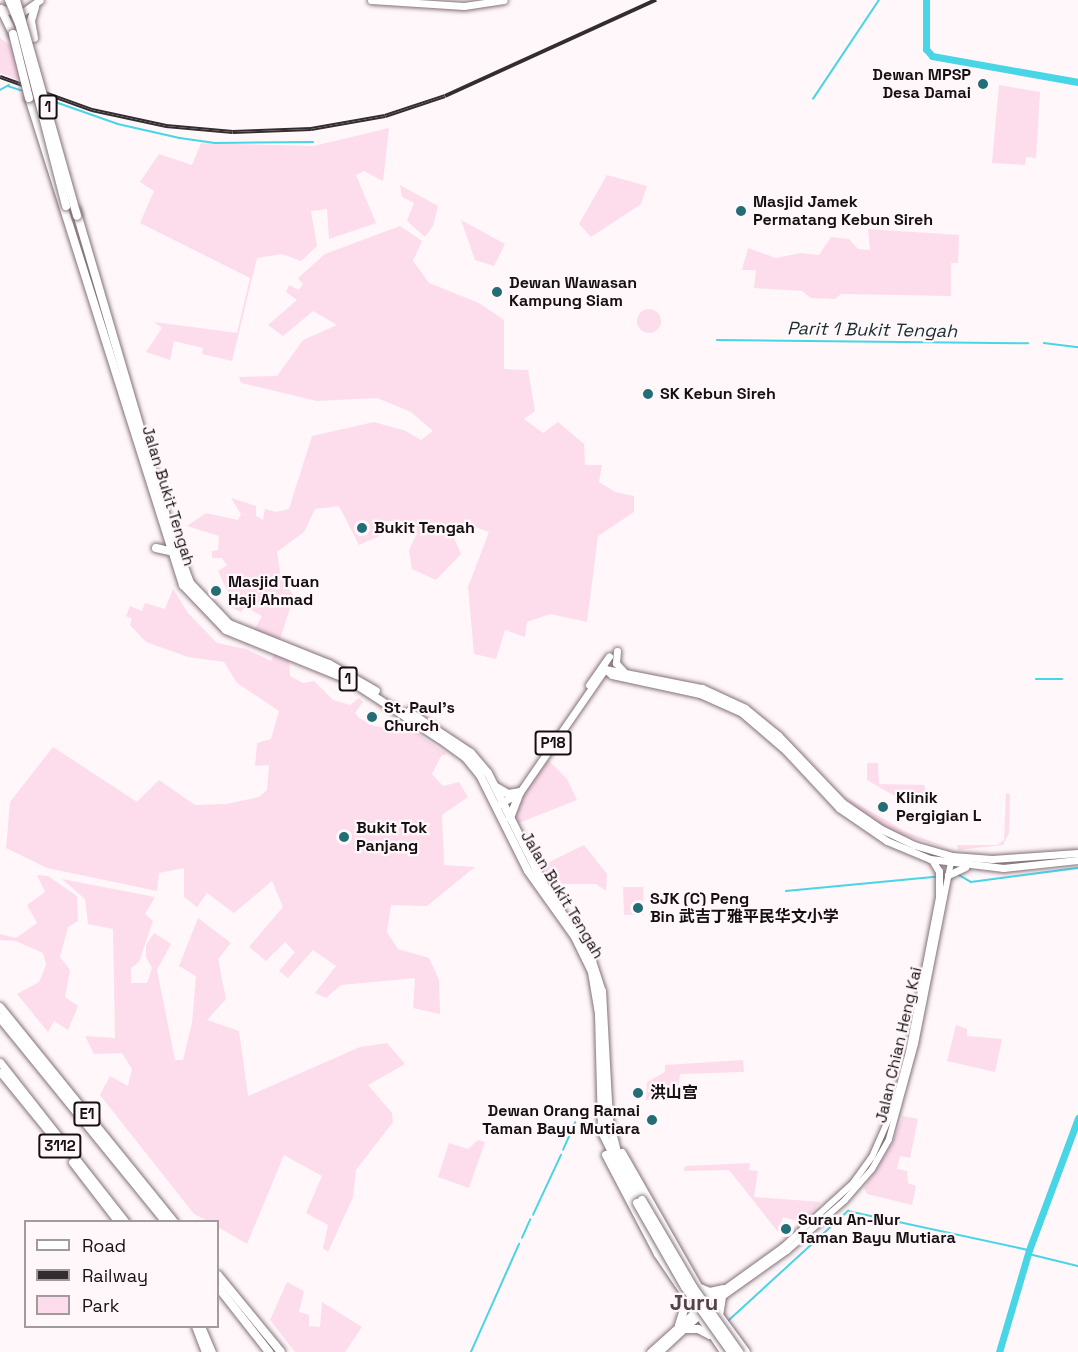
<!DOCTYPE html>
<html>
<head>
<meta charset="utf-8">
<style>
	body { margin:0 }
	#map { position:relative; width:1078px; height:1352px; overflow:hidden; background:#fff7fa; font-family:"Space Grotesk","Noto Sans SC",sans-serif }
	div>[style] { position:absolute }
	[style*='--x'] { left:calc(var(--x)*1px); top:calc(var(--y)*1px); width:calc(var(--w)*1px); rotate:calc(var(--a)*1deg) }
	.green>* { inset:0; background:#fdddec }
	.round { border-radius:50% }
	.stream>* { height:1.5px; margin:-0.75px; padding:0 0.75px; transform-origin:0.75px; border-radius:0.75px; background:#48d5e5 }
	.river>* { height:7px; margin:-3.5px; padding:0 3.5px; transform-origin:3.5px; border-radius:3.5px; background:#48d5e5 }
	.roads { filter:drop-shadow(0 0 2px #83717a) drop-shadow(0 0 2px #83717a) }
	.secondary>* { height:6px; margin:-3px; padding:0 3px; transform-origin:3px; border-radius:3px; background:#fff }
	.primary>* { height:7px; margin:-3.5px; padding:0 3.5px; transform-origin:3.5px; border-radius:3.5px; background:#fff }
	.highway>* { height:8px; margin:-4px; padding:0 4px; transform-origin:4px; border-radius:4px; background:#fff }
	.rail>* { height:4px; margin-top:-2px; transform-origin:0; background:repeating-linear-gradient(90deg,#fff7fa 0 4.5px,#342d30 0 9px); box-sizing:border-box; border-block:2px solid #342d30 }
	.bridges { filter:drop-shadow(0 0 2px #83717a) drop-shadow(0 0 2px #83717a) }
	.highway-bridge>* { height:8px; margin:-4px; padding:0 4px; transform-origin:4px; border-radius:4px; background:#fff }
	.dots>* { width:16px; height:16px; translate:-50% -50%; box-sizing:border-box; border:3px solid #fff7fa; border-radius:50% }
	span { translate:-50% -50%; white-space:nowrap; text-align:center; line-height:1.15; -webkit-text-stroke:4.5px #fff7fa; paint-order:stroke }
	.shield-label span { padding:2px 4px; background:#fff7fa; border:2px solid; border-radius:4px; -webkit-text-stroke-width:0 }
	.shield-label { font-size:15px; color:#171013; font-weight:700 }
	.poi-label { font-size:16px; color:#171013; font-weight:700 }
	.right { translate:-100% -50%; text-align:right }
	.left { translate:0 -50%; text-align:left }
	.street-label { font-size:16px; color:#171013 }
	.water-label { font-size:18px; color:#182f32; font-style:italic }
	.district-label { font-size:22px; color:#53434a; font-weight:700 }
	.legend { position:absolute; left:24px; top:1220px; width:195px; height:108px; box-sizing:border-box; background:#fff7fa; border:2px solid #a29b9e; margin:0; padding:8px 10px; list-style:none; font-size:18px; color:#171013 }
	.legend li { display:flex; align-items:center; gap:12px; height:30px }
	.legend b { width:30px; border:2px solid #a29b9e }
</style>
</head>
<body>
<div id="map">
	<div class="green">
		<i style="clip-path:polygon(0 38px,14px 48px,23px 82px,0 73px)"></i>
		<i style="clip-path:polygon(999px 85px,1040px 92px,1036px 158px,1026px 157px,1025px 165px,992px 163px)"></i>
		<i style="clip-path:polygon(389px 128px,383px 181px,364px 171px,356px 175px,376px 223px,329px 239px,327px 209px,311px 211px,317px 246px,301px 261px,282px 254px,257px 258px,232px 361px,202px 354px,203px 348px,174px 341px,170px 360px,146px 352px,162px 328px,154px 322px,237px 333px,250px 278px,140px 223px,154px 191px,140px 182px,159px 154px,192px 165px,201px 143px,314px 146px)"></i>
		<i style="clip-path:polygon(607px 175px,647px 186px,641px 204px,591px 237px,579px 224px)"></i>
		<i style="clip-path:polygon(400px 185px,438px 206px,433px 226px,425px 237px,407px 221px,414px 203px,402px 197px)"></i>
		<i style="clip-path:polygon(461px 220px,505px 244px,494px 266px,475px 260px)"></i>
		<i style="clip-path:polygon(400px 226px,422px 241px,413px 261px,429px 283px,479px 303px,504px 320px,504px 369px,528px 370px,535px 411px,524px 419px,543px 433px,558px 422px,584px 444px,585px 465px,602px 465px,599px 482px,615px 492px,634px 496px,634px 512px,598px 536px,587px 622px,550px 614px,527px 622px,525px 637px,505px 630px,496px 659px,474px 654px,468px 587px,489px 532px,467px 524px,453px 535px,461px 554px,436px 580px,412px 569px,409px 550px,417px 533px,402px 521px,384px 521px,386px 533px,359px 545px,339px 506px,315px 509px,304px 532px,277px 552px,281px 579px,294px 596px,279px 642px,253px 632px,262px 616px,245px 607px,241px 612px,227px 605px,233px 603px,218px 571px,227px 565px,222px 558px,212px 558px,212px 551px,218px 550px,219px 536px,187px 526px,206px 513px,238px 520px,241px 514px,231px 498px,256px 506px,256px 516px,263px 520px,265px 509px,276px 512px,289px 509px,312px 436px,374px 422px,406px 431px,421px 440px,433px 431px,411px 412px,377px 398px,317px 401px,241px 383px,239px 377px,277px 376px,303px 340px,337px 325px,313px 311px,283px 336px,268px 325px,297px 300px,286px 292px,289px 285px,299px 290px,303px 284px,298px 278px,325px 254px)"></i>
		<i style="clip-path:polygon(868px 229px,959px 235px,958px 263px,951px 263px,951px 296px,841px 294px,835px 299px,811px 298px,802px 291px,754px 288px,756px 270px,742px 270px,748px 248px,776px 258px,801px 253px,819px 255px,831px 237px,849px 239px,858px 249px,870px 250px)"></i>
		<i class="round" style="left:637px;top:309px;width:24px;height:24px"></i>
		<i style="clip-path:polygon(173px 589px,188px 613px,217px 643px,246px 649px,271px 661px,274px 654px,289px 659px,290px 676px,303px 683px,314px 681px,333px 700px,350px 705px,359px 698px,363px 702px,355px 713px,359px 718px,374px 726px,398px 730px,405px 725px,447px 754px,441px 756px,432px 774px,443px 786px,459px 782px,468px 797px,442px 815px,444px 865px,475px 867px,427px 906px,391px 905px,387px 932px,398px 949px,429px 958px,439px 980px,440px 1014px,413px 1008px,415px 978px,341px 985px,326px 998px,315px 993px,336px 966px,313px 950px,288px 978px,279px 971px,295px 952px,285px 942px,266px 961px,249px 947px,283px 907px,272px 881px,234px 913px,207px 893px,197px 907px,184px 897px,184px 868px,159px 873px,157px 891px,47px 868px,6px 848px,10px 802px,53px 747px,137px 802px,159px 780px,195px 805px,226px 804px,259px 797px,267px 790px,269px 765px,255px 766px,257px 743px,271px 739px,279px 711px,237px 683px,224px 662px,188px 657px,146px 642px,130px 625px,132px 619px,126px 616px,130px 606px,142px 611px,145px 603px,165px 609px)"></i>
		<i style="clip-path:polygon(548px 760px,567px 779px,577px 800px,516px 824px,514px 817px,517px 805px)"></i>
		<i style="clip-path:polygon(867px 763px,878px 763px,879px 784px,924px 785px,927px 796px,906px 795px,907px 803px,867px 780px)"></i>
		<i style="clip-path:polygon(1006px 793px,1010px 794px,1009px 833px,1003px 845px,958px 850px,957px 845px,997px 845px,1004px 840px)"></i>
		<i style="clip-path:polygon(845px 796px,904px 831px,946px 847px,894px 833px,857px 811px)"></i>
		<i style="clip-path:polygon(584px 845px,607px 874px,606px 891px,596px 884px,548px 884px,540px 876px,537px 868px)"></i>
		<i style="clip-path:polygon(37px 875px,48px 876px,77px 896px,78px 921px,68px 927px,60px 957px,70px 970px,65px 997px,78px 1006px,68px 1030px,54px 1021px,48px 1032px,17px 994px,39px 982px,46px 965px,43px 953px,16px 941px,0 940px,0 934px,16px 938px,37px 923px,27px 905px,45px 892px)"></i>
		<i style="clip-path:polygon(62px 879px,155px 897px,145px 914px,153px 921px,139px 962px,131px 968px,131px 983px,147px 983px,152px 968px,146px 957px,146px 945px,154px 933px,171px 944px,157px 970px,175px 1060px,183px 1060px,192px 1023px,196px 976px,179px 966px,198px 918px,231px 943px,218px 959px,226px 999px,207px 1020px,239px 1031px,248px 1096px,360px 1047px,387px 1043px,405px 1064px,368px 1085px,392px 1113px,393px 1122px,356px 1170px,353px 1197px,328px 1252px,323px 1248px,328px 1225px,306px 1213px,322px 1176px,284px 1155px,247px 1244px,218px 1227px,218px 1222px,208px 1221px,194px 1214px,100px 1095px,110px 1076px,128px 1086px,132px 1069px,122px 1053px,94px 1054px,85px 1036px,115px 1038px,113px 929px,88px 924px,85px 899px)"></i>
		<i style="clip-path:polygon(623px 887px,643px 887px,644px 915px,624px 915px)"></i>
		<i style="clip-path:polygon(956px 1025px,967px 1029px,967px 1036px,1002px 1039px,995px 1072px,947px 1061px)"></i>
		<i style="clip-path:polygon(743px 1060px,744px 1072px,680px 1074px,678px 1091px,669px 1091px,660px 1100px,646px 1100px,647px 1082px,665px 1072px,665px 1065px)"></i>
		<i style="clip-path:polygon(903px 1116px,918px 1119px,910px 1158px,900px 1156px,897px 1169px,907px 1171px,908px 1183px,916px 1186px,912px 1205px,867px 1194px,864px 1188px,892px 1144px)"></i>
		<i style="clip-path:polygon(478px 1140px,485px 1142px,469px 1188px,438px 1177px,449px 1143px,468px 1149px)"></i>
		<i style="clip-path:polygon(750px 1163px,749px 1170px,758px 1171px,754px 1197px,821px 1202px,802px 1222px,783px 1217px,778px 1232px,729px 1170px,684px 1171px,685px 1166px)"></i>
		<i style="clip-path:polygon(287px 1282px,304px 1291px,299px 1312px,309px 1315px,309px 1326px,320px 1327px,322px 1302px,362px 1327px,345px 1352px,295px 1352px,270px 1320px)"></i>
	</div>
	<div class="stream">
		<i style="--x:8;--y:86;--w:16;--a:18"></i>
		<i style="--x:0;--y:90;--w:10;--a:-29"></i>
		<i style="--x:47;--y:99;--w:75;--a:19.4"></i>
		<i style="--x:118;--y:124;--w:64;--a:12.7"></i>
		<i style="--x:180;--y:138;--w:35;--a:8"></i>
		<i style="--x:215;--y:143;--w:98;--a:-0.6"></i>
		<i style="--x:813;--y:99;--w:119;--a:-56.3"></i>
		<i style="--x:717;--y:340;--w:311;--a:0.6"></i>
		<i style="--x:1044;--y:343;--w:34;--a:7"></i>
		<i style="--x:1036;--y:679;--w:26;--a:0"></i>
		<i style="--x:959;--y:875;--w:14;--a:30"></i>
		<i style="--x:971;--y:882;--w:108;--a:-7.5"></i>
		<i style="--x:786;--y:891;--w:150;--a:-5.4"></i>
		<i style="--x:563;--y:1150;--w:30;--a:-66"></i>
		<i style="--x:533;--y:1215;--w:66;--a:-65"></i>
		<i style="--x:522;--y:1238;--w:20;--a:-66"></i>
		<i style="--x:1029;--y:1254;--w:50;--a:13.8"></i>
		<i style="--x:728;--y:1321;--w:163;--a:-42.5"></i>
		<i style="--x:848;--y:1211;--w:185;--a:12.2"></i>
		<i style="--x:471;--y:1352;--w:118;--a:-66"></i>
	</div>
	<div class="river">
		<i style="--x:926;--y:0;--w:49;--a:90"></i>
		<i style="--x:926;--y:49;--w:9;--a:49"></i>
		<i style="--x:932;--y:56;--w:148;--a:10.1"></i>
		<i style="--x:999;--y:1352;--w:106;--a:-73.6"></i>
		<i style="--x:1029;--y:1250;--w:141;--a:-69.6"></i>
	</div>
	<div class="roads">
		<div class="secondary">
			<i style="--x:708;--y:1301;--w:92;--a:-35.8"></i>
			<i style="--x:783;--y:1247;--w:95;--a:-42.4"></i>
			<i style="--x:853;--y:1183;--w:32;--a:-54"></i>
			<i style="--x:872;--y:1157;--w:55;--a:-66.3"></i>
			<i style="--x:894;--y:1107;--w:57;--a:-74.7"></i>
			<i style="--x:909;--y:1052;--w:158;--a:-79"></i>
			<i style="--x:711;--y:1305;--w:93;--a:-35.4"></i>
			<i style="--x:787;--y:1251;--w:77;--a:-41.3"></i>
			<i style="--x:845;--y:1200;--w:41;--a:-48.9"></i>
			<i style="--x:872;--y:1169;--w:34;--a:-60"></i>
			<i style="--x:889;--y:1139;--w:98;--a:-74.7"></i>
			<i style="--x:915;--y:1044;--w:191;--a:-78.8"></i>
		</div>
		<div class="primary">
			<i style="--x:371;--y:0;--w:93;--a:3.7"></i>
			<i style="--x:464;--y:6;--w:40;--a:-8.5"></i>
			<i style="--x:0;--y:8;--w:21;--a:17"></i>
			<i style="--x:20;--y:14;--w:24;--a:-35"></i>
			<i style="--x:617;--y:651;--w:12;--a:95"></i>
			<i style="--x:616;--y:663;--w:12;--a:48"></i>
			<i style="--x:605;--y:669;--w:9;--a:41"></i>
			<i style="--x:612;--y:675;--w:90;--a:12.2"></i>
			<i style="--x:700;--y:694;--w:46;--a:24.3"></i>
			<i style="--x:742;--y:713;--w:58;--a:40.8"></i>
			<i style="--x:786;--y:751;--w:78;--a:47.1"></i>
			<i style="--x:839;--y:808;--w:58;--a:34.5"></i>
			<i style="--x:887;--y:841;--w:47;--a:22.7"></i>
			<i style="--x:930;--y:859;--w:74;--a:7"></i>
			<i style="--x:1003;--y:868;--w:75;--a:-6.1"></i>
			<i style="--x:605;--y:669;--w:99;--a:11.1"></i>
			<i style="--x:702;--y:688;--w:47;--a:24.9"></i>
			<i style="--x:745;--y:708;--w:43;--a:39.3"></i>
			<i style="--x:778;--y:735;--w:94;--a:46.3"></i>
			<i style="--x:843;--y:803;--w:46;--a:34.4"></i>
			<i style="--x:881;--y:829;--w:37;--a:26"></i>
			<i style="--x:914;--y:845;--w:40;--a:16"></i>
			<i style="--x:952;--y:856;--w:40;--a:4.3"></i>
			<i style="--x:992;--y:859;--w:86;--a:-4"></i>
			<i style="--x:589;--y:685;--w:35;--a:-55"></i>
			<i style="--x:500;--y:804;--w:23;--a:-31"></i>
			<i style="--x:520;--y:792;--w:150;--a:-55.4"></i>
			<i style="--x:932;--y:860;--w:13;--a:58"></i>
			<i style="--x:939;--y:871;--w:29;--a:90"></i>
			<i style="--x:948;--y:875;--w:19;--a:-25"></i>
			<i style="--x:0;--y:1062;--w:204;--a:51.8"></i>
			<i style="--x:0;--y:1072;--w:82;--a:50.9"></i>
			<i style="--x:72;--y:1162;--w:76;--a:52.5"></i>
			<i style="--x:195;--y:1326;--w:28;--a:69"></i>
			<i style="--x:201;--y:1326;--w:28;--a:67"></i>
			<i style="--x:650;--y:1352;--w:66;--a:-41.9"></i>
			<i style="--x:659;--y:1352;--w:59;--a:-42.9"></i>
		</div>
		<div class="highway">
			<i style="--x:1;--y:9;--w:28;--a:64"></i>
			<i style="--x:34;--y:38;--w:17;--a:-100"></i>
			<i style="--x:31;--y:21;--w:15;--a:-74"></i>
			<i style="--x:29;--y:98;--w:511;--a:72.45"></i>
			<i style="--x:183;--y:585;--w:62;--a:46.3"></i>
			<i style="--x:226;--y:630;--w:133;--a:22.1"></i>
			<i style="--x:349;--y:680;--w:108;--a:33"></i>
			<i style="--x:440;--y:739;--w:32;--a:36"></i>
			<i style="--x:466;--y:758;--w:22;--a:51"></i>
			<i style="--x:480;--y:775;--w:107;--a:63.4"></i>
			<i style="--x:528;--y:871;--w:81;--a:54.5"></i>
			<i style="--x:575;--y:937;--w:39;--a:64"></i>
			<i style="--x:592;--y:972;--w:43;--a:80.5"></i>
			<i style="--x:599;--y:1014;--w:118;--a:88.5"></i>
			<i style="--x:602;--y:1132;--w:79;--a:63.8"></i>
			<i style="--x:76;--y:210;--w:330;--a:73.6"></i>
			<i style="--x:169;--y:527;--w:60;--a:69.4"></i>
			<i style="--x:190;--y:583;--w:57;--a:46.4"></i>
			<i style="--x:229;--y:624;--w:108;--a:21.8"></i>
			<i style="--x:329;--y:664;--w:54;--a:29.9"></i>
			<i style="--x:156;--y:548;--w:13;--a:13"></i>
			<i style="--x:409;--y:712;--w:74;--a:33.5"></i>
			<i style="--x:471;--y:753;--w:26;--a:50"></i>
			<i style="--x:488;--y:773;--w:130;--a:63.4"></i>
			<i style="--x:546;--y:889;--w:79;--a:56.3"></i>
			<i style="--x:590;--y:955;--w:38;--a:72"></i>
			<i style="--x:602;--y:991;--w:129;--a:86.9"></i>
			<i style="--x:609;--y:1120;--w:36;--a:76"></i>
			<i style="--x:618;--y:1155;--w:51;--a:61.9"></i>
			<i style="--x:496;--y:787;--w:14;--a:30"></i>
			<i style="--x:508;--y:794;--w:12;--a:-9"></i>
			<i style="--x:510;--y:818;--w:28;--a:-69"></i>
			<i style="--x:0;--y:1007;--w:277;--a:51"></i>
			<i style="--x:0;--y:1018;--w:263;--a:50.9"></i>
			<i style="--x:622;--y:1153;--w:155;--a:60.3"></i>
			<i style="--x:699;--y:1288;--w:79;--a:53.7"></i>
			<i style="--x:606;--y:1155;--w:112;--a:62.3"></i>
			<i style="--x:658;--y:1254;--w:118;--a:56"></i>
			<i style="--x:218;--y:1275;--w:99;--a:50.7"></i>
			<i style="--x:218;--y:1287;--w:83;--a:51.9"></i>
			<i style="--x:700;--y:1288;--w:11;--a:22"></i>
			<i style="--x:710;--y:1292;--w:13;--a:-13"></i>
			<i style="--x:719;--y:1316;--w:18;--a:-81"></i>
			<i style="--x:679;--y:1325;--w:25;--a:-72"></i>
			<i style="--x:684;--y:1329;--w:14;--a:0"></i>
			<i style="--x:698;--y:1329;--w:13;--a:27"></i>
		</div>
	</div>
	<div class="rail">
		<i style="--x:0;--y:77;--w:98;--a:19.7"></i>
		<i style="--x:92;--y:110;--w:76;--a:12.2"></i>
		<i style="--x:166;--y:126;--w:67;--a:5.1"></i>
		<i style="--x:233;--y:132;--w:78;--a:-2.2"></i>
		<i style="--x:311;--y:129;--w:75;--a:-10"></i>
		<i style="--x:385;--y:116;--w:63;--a:-18.4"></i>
		<i style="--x:445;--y:96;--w:232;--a:-24.5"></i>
	</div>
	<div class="bridges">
		<div class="highway-bridge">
			<i style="--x:9;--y:0;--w:25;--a:67"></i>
			<i style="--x:19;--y:23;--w:189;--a:75.6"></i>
			<i style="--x:16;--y:0;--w:224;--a:74.2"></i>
			<i style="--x:13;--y:34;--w:66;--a:76"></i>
			<i style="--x:642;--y:1200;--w:101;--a:59.6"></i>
			<i style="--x:693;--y:1287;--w:80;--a:54.7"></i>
			<i style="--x:637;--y:1203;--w:97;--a:60.3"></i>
			<i style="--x:685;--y:1287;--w:80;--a:54.7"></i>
		</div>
	</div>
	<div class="dots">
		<i style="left:983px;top:84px;background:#236d76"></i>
		<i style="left:741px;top:211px;background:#236d76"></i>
		<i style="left:497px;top:292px;background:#236d76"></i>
		<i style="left:648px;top:394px;background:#236d76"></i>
		<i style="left:362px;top:528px;background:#236d76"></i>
		<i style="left:216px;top:591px;background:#236d76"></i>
		<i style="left:372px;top:717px;background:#236d76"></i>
		<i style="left:883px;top:807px;background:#236d76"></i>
		<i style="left:344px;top:837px;background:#236d76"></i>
		<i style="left:638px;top:908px;background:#236d76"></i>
		<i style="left:638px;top:1093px;background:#236d76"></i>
		<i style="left:652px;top:1120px;background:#236d76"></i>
		<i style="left:786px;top:1229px;background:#236d76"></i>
	</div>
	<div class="shield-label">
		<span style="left:48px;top:107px">1</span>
		<span style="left:348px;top:679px">1</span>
		<span style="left:553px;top:743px">P18</span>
		<span style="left:87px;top:1114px">E1</span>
		<span style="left:60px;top:1146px">3112</span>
	</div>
	<div class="poi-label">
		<span class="right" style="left:971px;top:84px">Dewan MPSP<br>Desa Damai</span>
		<span class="left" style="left:753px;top:211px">Masjid Jamek<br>Permatang Kebun Sireh</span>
		<span class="left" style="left:509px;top:292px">Dewan Wawasan<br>Kampung Siam</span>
		<span class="left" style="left:660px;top:394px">SK Kebun Sireh</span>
		<span class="left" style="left:374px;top:528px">Bukit Tengah</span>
		<span class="left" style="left:228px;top:591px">Masjid Tuan<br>Haji Ahmad</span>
		<span class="left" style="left:384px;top:717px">St. Paul's<br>Church</span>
		<span class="left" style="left:896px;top:807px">Klinik<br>Pergigian L</span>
		<span class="left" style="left:356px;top:837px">Bukit Tok<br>Panjang</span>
		<span class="left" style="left:650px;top:908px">SJK (C) Peng<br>Bin 武吉丁雅平民华文小学</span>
		<span class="left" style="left:650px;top:1093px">洪山宫</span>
		<span class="right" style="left:640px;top:1120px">Dewan Orang Ramai<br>Taman Bayu Mutiara</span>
		<span class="left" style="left:798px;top:1229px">Surau An-Nur<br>Taman Bayu Mutiara</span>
	</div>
	<div class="street-label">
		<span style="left:168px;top:496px;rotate:73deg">Jalan Bukit Tengah</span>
		<span style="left:562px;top:895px;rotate:59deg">Jalan Bukit Tengah</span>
		<span style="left:899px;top:1045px;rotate:-77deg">Jalan Chian Heng Kai</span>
	</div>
	<div class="water-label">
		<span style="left:872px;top:330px;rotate:1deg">Parit 1 Bukit Tengah</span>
	</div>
	<div class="district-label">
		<span style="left:694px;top:1303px">Juru</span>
	</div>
	<ul class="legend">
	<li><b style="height:8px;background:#fff"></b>Road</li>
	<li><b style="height:8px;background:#342d30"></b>Railway</li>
	<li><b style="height:16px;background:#fdddec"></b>Park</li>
	</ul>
</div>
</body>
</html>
